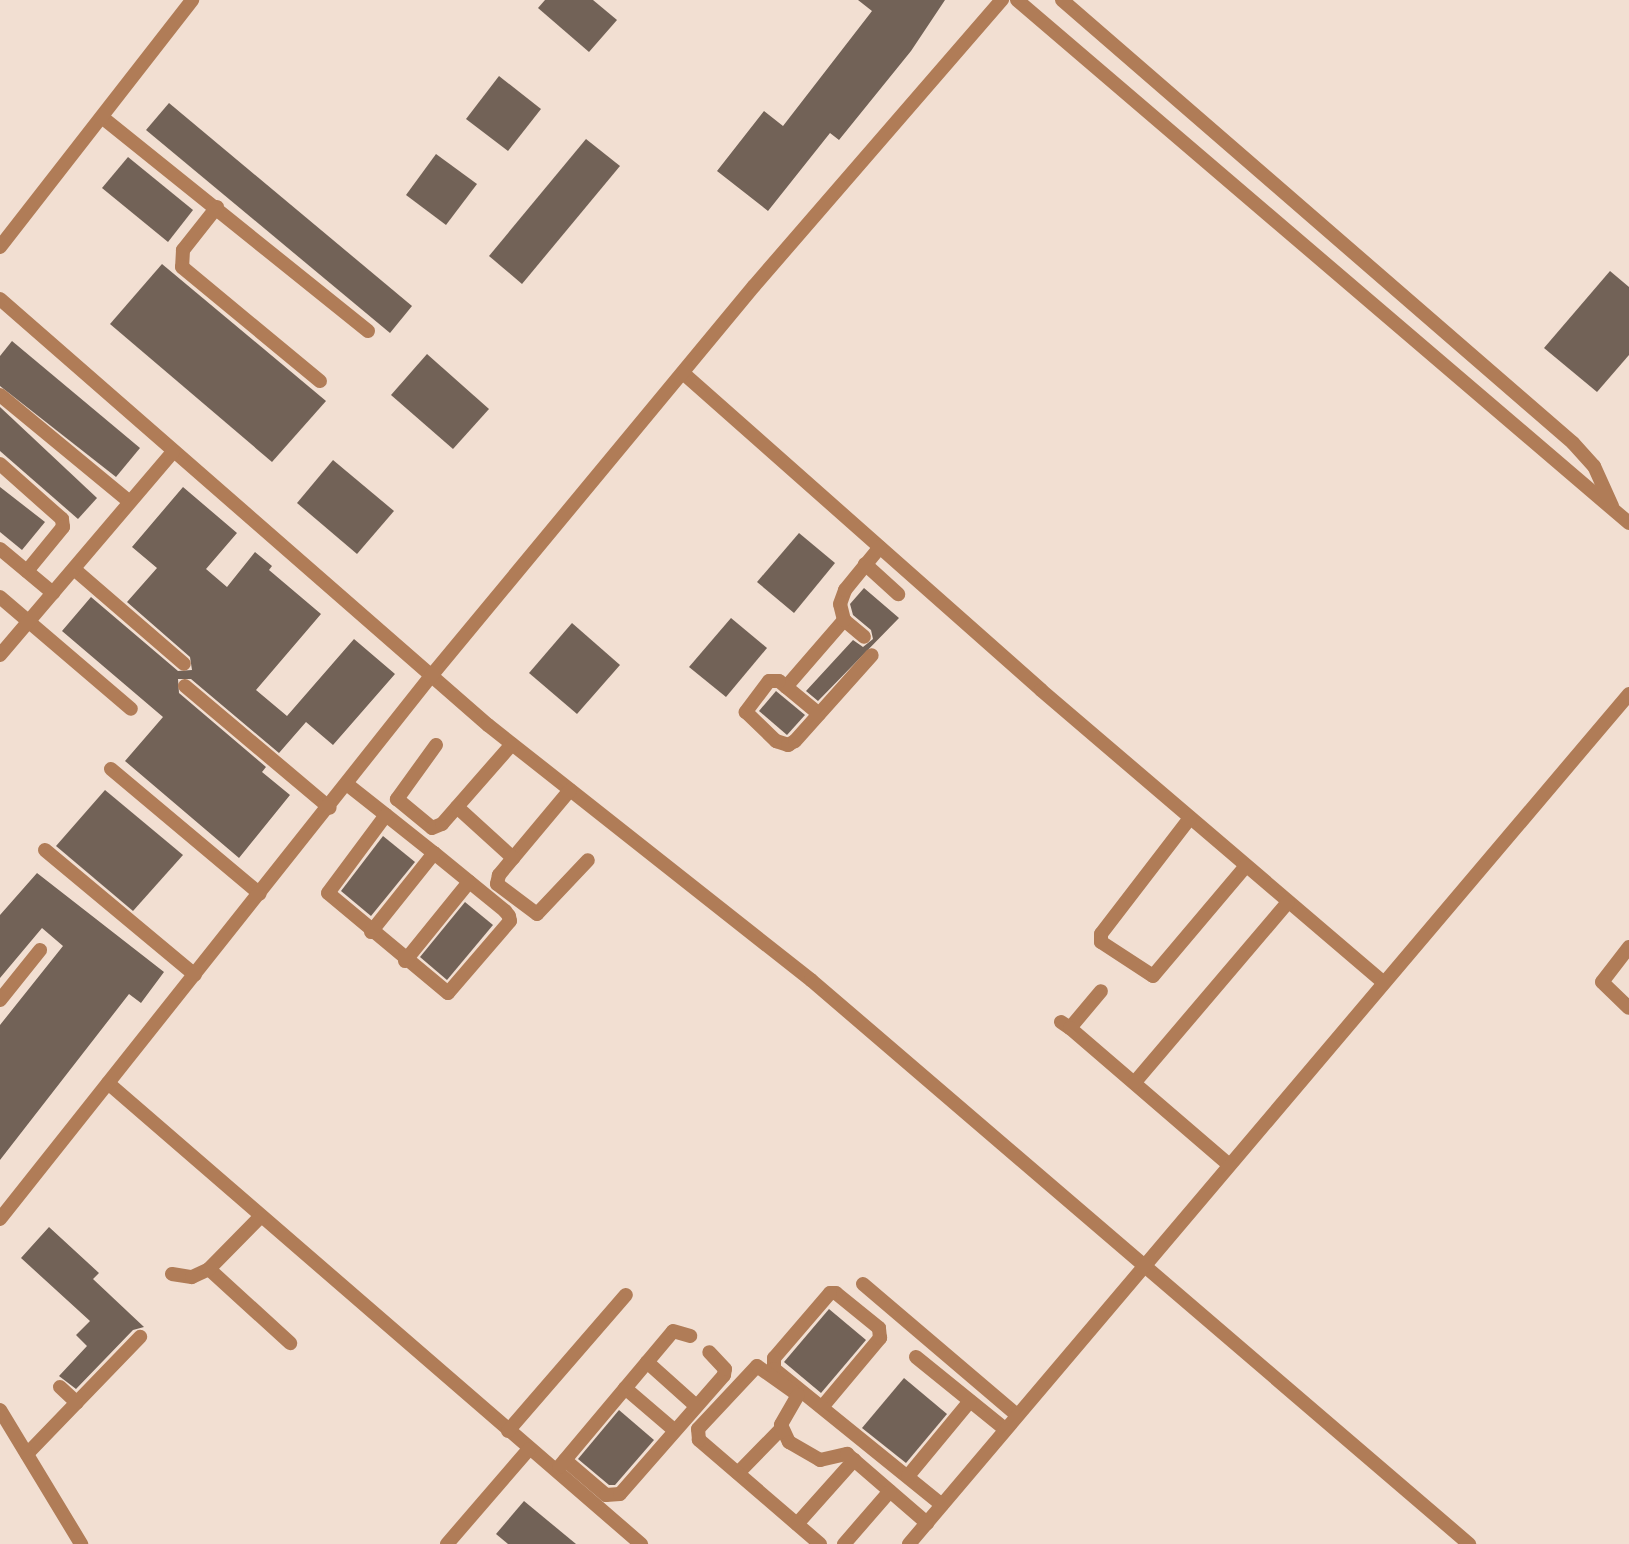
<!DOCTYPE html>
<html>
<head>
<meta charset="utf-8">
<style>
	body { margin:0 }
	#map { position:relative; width:1629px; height:1544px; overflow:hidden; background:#f2dfd2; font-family:"DM Sans",sans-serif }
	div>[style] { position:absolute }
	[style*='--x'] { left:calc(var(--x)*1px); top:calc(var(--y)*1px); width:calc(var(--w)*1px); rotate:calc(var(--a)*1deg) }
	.building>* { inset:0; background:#726257 }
	.minor>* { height:14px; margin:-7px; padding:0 7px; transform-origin:7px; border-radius:7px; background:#b07c57 }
	.tertiary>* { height:14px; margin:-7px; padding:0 7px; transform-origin:7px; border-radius:7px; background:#b07c57 }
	span { translate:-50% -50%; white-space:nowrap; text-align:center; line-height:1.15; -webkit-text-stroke:7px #fcede3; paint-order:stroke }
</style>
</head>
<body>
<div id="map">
	<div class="building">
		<i style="clip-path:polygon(545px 0,593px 0,617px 20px,589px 52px,538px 8px)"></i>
		<i style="clip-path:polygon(858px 0,945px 0,911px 51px,839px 140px,830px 133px,768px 211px,717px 171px,764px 111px,783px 126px,872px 11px)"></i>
		<i style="clip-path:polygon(499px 76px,541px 109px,508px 151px,466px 119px)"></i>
		<i style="clip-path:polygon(169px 103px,412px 306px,390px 333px,146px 130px)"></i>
		<i style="clip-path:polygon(586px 139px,620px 166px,522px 284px,489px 256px)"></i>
		<i style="clip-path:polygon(436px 154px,477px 184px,446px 225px,406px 195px)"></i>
		<i style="clip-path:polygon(128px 157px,193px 210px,168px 242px,102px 188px)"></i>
		<i style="clip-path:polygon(162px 264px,326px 401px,272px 462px,110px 324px)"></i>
		<i style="clip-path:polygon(1610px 271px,1629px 287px,1629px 355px,1597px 392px,1544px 348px)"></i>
		<i style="clip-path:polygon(12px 341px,140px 448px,116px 477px,0 386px,0 356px)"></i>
		<i style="clip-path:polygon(427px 354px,489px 409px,453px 449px,391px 395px)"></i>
		<i style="clip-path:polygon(0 407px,97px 498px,78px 519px,0 451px)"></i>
		<i style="clip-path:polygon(333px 460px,394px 511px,357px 554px,297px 503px)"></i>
		<i style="clip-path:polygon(0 487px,45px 522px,22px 550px,0 532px)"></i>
		<i style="clip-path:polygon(183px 487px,237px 533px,206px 569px,227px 587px,255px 552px,272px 566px,269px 570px,321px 614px,256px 690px,287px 716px,354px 639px,395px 674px,333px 745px,306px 722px,279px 753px,191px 679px,178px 679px,179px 693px,266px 767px,262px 772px,290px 795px,239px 858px,125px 761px,163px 717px,62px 631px,91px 597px,178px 671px,192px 670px,190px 657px,127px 602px,157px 568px,132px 547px)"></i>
		<i style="clip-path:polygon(799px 533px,835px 563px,794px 613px,757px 582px)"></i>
		<i style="clip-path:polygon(864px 588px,899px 618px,818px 701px,806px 691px,853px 640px,863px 647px,873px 639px,871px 630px,853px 615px,850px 604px)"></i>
		<i style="clip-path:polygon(731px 618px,767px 648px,726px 697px,689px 667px)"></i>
		<i style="clip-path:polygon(572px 623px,620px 665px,577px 714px,529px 673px)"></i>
		<i style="clip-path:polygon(776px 691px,805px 715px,787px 735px,759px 711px)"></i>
		<i style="clip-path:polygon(105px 790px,183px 855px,133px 911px,56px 846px)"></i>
		<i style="clip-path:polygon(383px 836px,415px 862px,371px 916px,341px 891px)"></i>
		<i style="clip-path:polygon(37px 873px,164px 972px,141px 1003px,129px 994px,0 1160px,0 1025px,63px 946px,42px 928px,0 978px,0 915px)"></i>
		<i style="clip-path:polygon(465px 902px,493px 925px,447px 980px,420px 957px)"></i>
		<i style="clip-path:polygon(49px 1227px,99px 1273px,93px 1279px,144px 1327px,133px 1330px,76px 1389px,59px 1376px,87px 1346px,76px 1335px,90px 1321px,21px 1258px)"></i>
		<i style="clip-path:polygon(829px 1309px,866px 1340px,821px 1393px,784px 1362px)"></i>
		<i style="clip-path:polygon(904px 1378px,947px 1414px,906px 1463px,862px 1428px)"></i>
		<i style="clip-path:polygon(619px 1410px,654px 1440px,615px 1485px,609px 1485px,578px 1459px)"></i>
		<i style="clip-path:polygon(524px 1501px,576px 1544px,508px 1544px,496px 1534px)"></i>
	</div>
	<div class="minor">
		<i style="--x:103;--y:118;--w:340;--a:38.8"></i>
		<i style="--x:217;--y:207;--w:55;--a:128.3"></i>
		<i style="--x:183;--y:250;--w:17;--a:93"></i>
		<i style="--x:182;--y:267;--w:179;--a:39.6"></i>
		<i style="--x:0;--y:299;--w:648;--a:41.12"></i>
		<i style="--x:488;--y:725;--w:412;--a:38.3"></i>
		<i style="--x:811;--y:980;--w:867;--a:40.6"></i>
		<i style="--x:683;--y:373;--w:478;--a:41.5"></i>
		<i style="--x:1041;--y:690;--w:450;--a:40.5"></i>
		<i style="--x:0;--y:395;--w:168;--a:39.5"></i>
		<i style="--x:0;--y:464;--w:83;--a:41.6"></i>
		<i style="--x:62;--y:519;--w:8;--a:83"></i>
		<i style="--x:63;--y:527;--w:57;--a:129.3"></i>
		<i style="--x:0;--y:549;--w:69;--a:39.7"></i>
		<i style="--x:865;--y:564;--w:45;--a:42.3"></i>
		<i style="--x:74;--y:569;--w:145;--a:40.8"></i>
		<i style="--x:0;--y:597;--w:172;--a:40.5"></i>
		<i style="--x:844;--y:620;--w:26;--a:40"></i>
		<i style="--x:0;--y:655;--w:267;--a:-49.6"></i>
		<i style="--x:185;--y:686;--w:189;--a:40.1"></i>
		<i style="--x:786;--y:687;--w:89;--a:-49.1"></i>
		<i style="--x:844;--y:620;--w:16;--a:-104"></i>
		<i style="--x:840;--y:604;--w:15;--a:-70"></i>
		<i style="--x:845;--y:590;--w:55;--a:-50.9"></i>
		<i style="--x:819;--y:714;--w:52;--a:-140.5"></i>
		<i style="--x:779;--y:681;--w:10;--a:180"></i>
		<i style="--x:769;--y:681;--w:39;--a:127"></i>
		<i style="--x:746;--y:712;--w:42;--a:44"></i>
		<i style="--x:776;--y:741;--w:13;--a:18"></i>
		<i style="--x:788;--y:745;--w:8;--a:-30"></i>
		<i style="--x:795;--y:741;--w:115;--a:-48.2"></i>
		<i style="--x:436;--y:745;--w:67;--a:125.8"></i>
		<i style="--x:397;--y:799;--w:45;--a:39.6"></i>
		<i style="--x:432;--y:828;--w:11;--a:-22"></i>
		<i style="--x:442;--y:824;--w:106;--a:-48.8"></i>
		<i style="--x:111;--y:769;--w:194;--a:40"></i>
		<i style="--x:348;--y:785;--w:48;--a:38.3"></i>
		<i style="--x:386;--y:815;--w:61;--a:38.4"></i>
		<i style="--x:434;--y:853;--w:92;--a:39.2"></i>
		<i style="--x:505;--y:911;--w:6;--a:51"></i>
		<i style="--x:509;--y:916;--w:5;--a:79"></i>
		<i style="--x:510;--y:921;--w:95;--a:130.7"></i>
		<i style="--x:448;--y:993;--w:156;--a:-140.2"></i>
		<i style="--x:328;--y:893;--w:97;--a:-53.4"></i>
		<i style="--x:570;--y:790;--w:111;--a:129.9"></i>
		<i style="--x:499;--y:875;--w:9;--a:103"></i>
		<i style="--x:497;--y:884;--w:50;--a:36.9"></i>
		<i style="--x:537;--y:914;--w:74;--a:-46.6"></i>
		<i style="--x:457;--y:807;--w:76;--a:42.3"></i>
		<i style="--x:1190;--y:818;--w:146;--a:127.5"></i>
		<i style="--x:1101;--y:934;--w:8;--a:90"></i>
		<i style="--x:1101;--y:942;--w:62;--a:33.2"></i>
		<i style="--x:1153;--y:976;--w:144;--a:-49.8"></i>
		<i style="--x:45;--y:850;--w:195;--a:39.8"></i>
		<i style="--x:371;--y:932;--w:101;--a:-51.4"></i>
		<i style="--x:1629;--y:947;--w:44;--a:127.6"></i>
		<i style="--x:1602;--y:982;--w:37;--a:44"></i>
		<i style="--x:405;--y:961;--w:102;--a:-51"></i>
		<i style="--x:0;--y:1000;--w:64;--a:-51.3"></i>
		<i style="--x:1061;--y:1022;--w:11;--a:34"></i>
		<i style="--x:1070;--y:1028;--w:48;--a:-50"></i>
		<i style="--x:1070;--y:1028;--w:208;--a:40.7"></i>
		<i style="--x:1135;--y:1082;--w:236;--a:-49.6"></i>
		<i style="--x:108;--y:1083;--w:705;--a:40.86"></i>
		<i style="--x:0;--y:1219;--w:693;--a:-51.56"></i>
		<i style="--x:431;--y:676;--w:506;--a:-50.37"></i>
		<i style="--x:754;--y:286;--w:379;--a:-49.1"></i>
		<i style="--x:209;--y:1269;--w:110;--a:42.4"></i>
		<i style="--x:172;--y:1274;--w:20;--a:9"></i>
		<i style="--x:192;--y:1277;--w:19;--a:-25"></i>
		<i style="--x:209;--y:1269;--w:74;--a:-45.5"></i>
		<i style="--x:863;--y:1284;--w:202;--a:40.4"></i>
		<i style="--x:916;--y:1357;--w:114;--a:39"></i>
		<i style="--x:647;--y:1362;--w:66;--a:41.9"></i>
		<i style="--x:60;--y:1387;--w:23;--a:43"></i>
		<i style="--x:625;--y:1388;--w:65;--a:40.6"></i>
		<i style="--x:823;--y:1406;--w:89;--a:-50"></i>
		<i style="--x:880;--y:1338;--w:10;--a:-96"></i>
		<i style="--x:879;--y:1328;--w:55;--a:-140.9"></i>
		<i style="--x:836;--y:1293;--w:6;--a:180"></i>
		<i style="--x:830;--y:1293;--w:86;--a:130.7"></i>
		<i style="--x:774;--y:1358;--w:11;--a:90"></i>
		<i style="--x:774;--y:1369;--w:216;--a:39"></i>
		<i style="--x:508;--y:1431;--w:180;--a:-49.1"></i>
		<i style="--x:27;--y:1454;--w:163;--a:-46"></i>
		<i style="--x:565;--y:1460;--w:54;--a:40.5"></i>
		<i style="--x:606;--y:1495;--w:14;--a:-4"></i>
		<i style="--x:620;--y:1494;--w:158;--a:-48.8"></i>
		<i style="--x:724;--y:1375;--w:6;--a:-81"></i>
		<i style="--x:725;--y:1369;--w:23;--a:-133"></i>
		<i style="--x:559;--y:1467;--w:177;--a:-50"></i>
		<i style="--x:673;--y:1331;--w:18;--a:16"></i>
		<i style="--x:738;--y:1473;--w:62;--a:-45.7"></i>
		<i style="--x:908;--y:1476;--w:97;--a:-50.4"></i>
		<i style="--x:797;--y:1524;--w:86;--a:-48.3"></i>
		<i style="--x:447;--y:1544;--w:125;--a:-49.2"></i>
		<i style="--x:820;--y:1544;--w:160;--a:-139.3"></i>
		<i style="--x:699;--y:1440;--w:11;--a:-95"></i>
		<i style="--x:698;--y:1429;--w:86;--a:-46.9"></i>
		<i style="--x:757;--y:1366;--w:50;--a:35.3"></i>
		<i style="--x:798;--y:1395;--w:34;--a:120"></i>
		<i style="--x:781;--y:1425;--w:19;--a:65"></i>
		<i style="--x:789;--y:1442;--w:36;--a:30"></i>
		<i style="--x:820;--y:1460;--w:28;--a:-13"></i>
		<i style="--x:847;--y:1454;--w:106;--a:40.8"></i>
		<i style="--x:844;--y:1544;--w:70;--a:-49"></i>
		<i style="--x:909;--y:1544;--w:1114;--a:-49.73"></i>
	</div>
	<div class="tertiary">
		<i style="--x:1017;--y:0;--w:805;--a:40.52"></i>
		<i style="--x:1062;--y:0;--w:676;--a:40.92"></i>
		<i style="--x:1573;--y:443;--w:31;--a:48"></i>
		<i style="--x:1594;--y:466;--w:44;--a:65.8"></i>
		<i style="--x:0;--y:247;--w:313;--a:-52.1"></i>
		<i style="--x:0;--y:1410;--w:157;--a:58.8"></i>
	</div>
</div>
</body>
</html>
